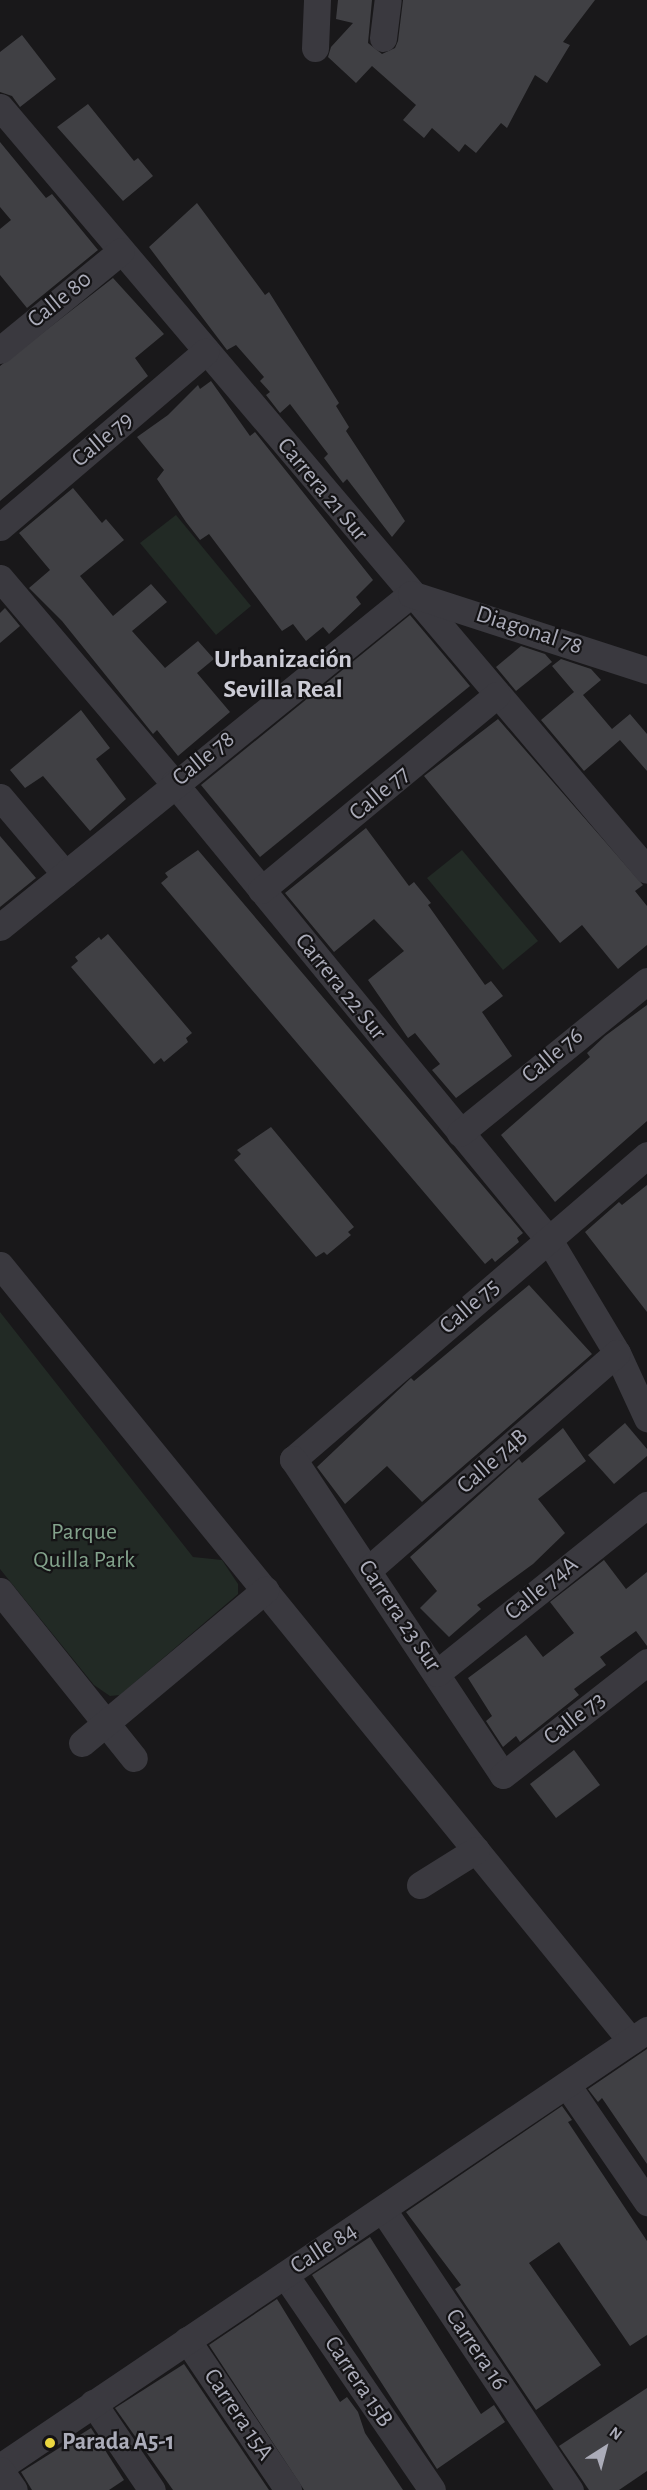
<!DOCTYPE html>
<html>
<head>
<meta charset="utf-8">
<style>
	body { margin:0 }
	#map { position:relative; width:647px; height:2490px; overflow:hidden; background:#19181a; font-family:"Alegreya Sans",sans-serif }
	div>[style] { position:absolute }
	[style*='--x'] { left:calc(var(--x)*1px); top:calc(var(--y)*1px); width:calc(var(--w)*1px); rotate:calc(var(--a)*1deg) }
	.green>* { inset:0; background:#222a25 }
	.building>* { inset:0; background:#404044 }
	.minor>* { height:27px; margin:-13.5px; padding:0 13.5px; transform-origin:13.5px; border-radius:13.5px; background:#3a393f }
	.dots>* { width:16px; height:16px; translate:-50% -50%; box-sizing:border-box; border:3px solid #141315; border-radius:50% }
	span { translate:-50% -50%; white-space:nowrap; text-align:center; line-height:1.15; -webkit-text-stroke:4.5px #141315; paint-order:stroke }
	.street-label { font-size:24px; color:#abacb9 }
	.park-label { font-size:24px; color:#83a38c }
	.poi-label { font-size:24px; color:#abacb9; font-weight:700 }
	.left { translate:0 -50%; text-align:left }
	.neighbourhood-label { font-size:26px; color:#ccccd6; font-weight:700 }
	.north { position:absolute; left:575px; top:2418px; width:60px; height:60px; -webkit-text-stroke:4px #141315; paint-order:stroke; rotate:36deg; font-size:16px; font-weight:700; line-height:24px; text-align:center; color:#abacb9 }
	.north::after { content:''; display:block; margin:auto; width:21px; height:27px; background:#abacb9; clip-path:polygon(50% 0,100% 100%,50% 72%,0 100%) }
</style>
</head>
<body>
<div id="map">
	<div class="green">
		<i style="clip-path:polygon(176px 515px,251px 606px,216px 635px,140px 543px)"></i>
		<i style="clip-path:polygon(462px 850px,538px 941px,503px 970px,427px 878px)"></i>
		<i style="clip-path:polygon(0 1312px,193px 1557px,222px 1560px,238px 1584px,238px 1594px,120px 1695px,110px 1696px,94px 1685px,0 1569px)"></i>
	</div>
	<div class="building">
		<i style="clip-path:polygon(338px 0,372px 0,368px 43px,382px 54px,395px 48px,398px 41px,403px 0,595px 0,563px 42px,570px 45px,547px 83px,535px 75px,507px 128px,501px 123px,476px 153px,465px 144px,459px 152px,432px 128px,424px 138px,403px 120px,416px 105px,372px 66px,356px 83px,328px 57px,331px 47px,353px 23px,336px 19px)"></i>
		<i style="clip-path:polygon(22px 35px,56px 79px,20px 107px,12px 96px,0 92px,0 52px)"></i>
		<i style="clip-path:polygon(88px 104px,134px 161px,138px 158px,153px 176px,123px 201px,57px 127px)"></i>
		<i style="clip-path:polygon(0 142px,46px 198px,52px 194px,98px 250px,27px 308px,0 275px,0 229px,11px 220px,0 207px)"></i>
		<i style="clip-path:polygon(197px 203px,265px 295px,269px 292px,339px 403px,336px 406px,349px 427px,346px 431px,405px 521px,392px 537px,347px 479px,343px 483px,324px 458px,328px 454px,290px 404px,280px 413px,266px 395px,270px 392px,260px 381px,264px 377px,236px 345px,227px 350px,149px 247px)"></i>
		<i style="clip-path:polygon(113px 278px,164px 334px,135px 358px,148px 376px,0 501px,0 366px)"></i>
		<i style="clip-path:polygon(211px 381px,250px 436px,255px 432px,373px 580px,356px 597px,361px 604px,329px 634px,323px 627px,306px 641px,293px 624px,282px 631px,209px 534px,200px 540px,186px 522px,157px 479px,164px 470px,137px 437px,168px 415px,198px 385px,200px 389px)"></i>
		<i style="clip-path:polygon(73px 488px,102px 523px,106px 519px,124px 540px,80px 576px,113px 616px,151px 584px,167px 602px,132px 631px,165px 668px,198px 641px,214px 659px,197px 673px,230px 712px,178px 756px,157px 730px,153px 734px,62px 621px,29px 588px,50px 570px,19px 533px)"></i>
		<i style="clip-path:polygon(5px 608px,20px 626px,0 643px,0 613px)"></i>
		<i style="clip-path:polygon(410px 615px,470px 686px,260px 857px,201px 785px)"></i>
		<i style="clip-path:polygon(521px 646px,545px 654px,552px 662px,516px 691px,496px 667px)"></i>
		<i style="clip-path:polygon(561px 659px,591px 669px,601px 680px,583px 695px,612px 729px,630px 714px,647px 734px,647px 771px,620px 740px,584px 771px,541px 720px,574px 692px,552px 666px)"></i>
		<i style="clip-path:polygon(81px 710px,110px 748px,96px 759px,126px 799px,90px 831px,43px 776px,25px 788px,10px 770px)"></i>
		<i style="clip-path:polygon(498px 719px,643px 885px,635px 891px,647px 906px,647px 945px,618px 969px,582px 925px,560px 943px,424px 776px)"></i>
		<i style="clip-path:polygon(366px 828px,409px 886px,414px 882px,431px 903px,428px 905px,485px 985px,491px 981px,503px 996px,482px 1012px,512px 1056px,456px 1098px,432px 1070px,440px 1064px,415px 1033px,408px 1038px,368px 980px,404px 951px,374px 919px,334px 952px,285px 893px)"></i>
		<i style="clip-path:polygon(0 836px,36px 878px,0 907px)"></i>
		<i style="clip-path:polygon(198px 850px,523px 1233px,517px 1238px,519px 1242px,495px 1262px,492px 1258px,485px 1264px,161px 883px,168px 877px,165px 873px)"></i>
		<i style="clip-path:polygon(108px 934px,192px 1033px,186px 1038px,188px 1042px,164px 1062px,161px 1058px,154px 1064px,71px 967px,78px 961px,75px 957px,99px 937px,101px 940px)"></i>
		<i style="clip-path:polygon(647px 1005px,647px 1121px,555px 1202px,501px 1135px,590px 1057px,587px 1053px,605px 1036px)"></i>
		<i style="clip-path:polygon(271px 1127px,354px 1227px,348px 1232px,351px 1235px,327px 1255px,324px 1252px,316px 1257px,234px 1160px,241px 1154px,237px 1150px)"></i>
		<i style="clip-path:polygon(647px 1185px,647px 1312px,585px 1232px,619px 1202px,622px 1205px)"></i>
		<i style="clip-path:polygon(529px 1285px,592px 1354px,422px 1502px,387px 1466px,345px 1504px,317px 1467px,411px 1378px,414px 1381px)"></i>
		<i style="clip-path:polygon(625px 1423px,647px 1449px,647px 1456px,614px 1484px,588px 1455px)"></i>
		<i style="clip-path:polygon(563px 1428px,586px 1461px,538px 1499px,565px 1533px,533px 1564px,477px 1605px,481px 1609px,449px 1637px,420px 1608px,437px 1591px,410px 1557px,519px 1459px,522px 1463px)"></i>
		<i style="clip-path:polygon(604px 1560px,626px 1589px,647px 1572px,647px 1646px,636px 1631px,600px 1657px,606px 1665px,574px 1689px,579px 1695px,520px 1742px,516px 1736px,503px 1747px,486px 1721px,492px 1716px,468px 1678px,526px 1635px,543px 1657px,574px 1633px,550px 1602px)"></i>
		<i style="clip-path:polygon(574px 1750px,600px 1785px,556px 1818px,530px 1784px)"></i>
		<i style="clip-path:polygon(647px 2049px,647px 2164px,602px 2098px,598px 2102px,588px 2089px)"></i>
		<i style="clip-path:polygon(562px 2106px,572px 2120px,568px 2122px,647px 2241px,647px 2335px,630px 2346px,559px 2242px,529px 2263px,601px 2365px,536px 2410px,455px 2289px,461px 2285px,406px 2212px)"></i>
		<i style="clip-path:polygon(370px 2237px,481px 2414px,494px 2405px,505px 2422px,437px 2469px,312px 2275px)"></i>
		<i style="clip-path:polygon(277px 2299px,340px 2402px,347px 2397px,358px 2412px,365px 2433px,403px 2490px,304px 2490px,209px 2345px)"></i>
		<i style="clip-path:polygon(184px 2364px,269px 2490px,173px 2490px,115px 2408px)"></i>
		<i style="clip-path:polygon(647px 2388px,647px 2471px,619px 2490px,589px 2490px,559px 2446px)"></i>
		<i style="clip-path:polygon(91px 2428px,124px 2480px,109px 2490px,32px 2490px,21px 2472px)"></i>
	</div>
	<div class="minor">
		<i style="--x:383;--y:38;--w:38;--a:-83"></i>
		<i style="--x:315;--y:48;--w:48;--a:-87.6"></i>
		<i style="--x:0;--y:107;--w:1000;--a:49.7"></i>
		<i style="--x:0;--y:350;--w:156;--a:-39.3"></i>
		<i style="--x:0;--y:527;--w:270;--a:-40.5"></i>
		<i style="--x:0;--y:578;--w:269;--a:49.7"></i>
		<i style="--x:174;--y:783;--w:591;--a:50.63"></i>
		<i style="--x:549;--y:1240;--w:132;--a:59"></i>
		<i style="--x:617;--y:1353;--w:72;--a:65.2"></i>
		<i style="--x:0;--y:797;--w:101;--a:49.8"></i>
		<i style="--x:261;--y:890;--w:306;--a:-39.6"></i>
		<i style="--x:0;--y:927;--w:529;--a:-39.02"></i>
		<i style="--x:411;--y:594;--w:248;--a:17.9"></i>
		<i style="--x:460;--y:1133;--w:241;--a:-39.1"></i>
		<i style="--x:647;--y:1155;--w:467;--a:139.3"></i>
		<i style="--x:293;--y:1459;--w:379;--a:56.4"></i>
		<i style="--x:503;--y:1775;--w:183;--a:-38.1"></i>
		<i style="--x:0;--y:1265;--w:1000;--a:50.88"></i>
		<i style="--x:368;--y:1570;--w:330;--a:-41.1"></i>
		<i style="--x:0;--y:1591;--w:214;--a:51.3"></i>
		<i style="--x:437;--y:1673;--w:269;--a:-38.7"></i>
		<i style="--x:82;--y:1743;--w:239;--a:-39.9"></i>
		<i style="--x:420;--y:1885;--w:66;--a:-32"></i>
		<i style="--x:567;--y:2085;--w:142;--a:55.6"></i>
		<i style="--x:383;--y:2210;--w:337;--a:56.3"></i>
		<i style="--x:285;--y:2275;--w:260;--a:55.6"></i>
		<i style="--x:187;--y:2340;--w:181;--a:56"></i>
		<i style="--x:93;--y:2403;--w:105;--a:55.9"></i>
		<i style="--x:0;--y:2467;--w:781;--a:-34.04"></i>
		<i style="--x:0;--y:2470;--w:24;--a:55"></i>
	</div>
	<div class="dots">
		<i style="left:50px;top:2443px;background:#ead640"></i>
	</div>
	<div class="street-label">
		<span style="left:60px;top:300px;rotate:-39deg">Calle 80</span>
		<span style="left:103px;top:440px;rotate:-40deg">Calle 79</span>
		<span style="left:322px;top:490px;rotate:50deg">Carrera 21 Sur</span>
		<span style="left:529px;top:631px;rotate:18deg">Diagonal 78</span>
		<span style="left:204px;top:759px;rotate:-39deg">Calle 78</span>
		<span style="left:380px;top:794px;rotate:-40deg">Calle 77</span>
		<span style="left:340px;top:987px;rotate:51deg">Carrera 22 Sur</span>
		<span style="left:553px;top:1056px;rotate:-40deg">Calle 76</span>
		<span style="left:470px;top:1307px;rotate:-41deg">Calle 75</span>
		<span style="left:493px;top:1462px;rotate:-41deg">Calle 74B</span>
		<span style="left:542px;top:1589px;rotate:-39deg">Calle 74A</span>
		<span style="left:399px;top:1616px;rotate:56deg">Carrera 23 Sur</span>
		<span style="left:575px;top:1719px;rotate:-38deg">Calle 73</span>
		<span style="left:324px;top:2249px;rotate:-33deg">Calle 84</span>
		<span style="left:476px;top:2350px;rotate:56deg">Carrera 16</span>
		<span style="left:358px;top:2382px;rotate:56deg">Carrera 15B</span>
		<span style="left:238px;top:2415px;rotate:56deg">Carrera 15A</span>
	</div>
	<div class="park-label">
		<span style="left:84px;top:1547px">Parque<br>Quilla Park</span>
	</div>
	<div class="poi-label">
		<span class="left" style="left:62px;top:2443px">Parada A5-1</span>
	</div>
	<div class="neighbourhood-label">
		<span style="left:283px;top:675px">Urbanización<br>Sevilla Real</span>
	</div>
	<div class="north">N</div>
</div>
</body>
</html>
